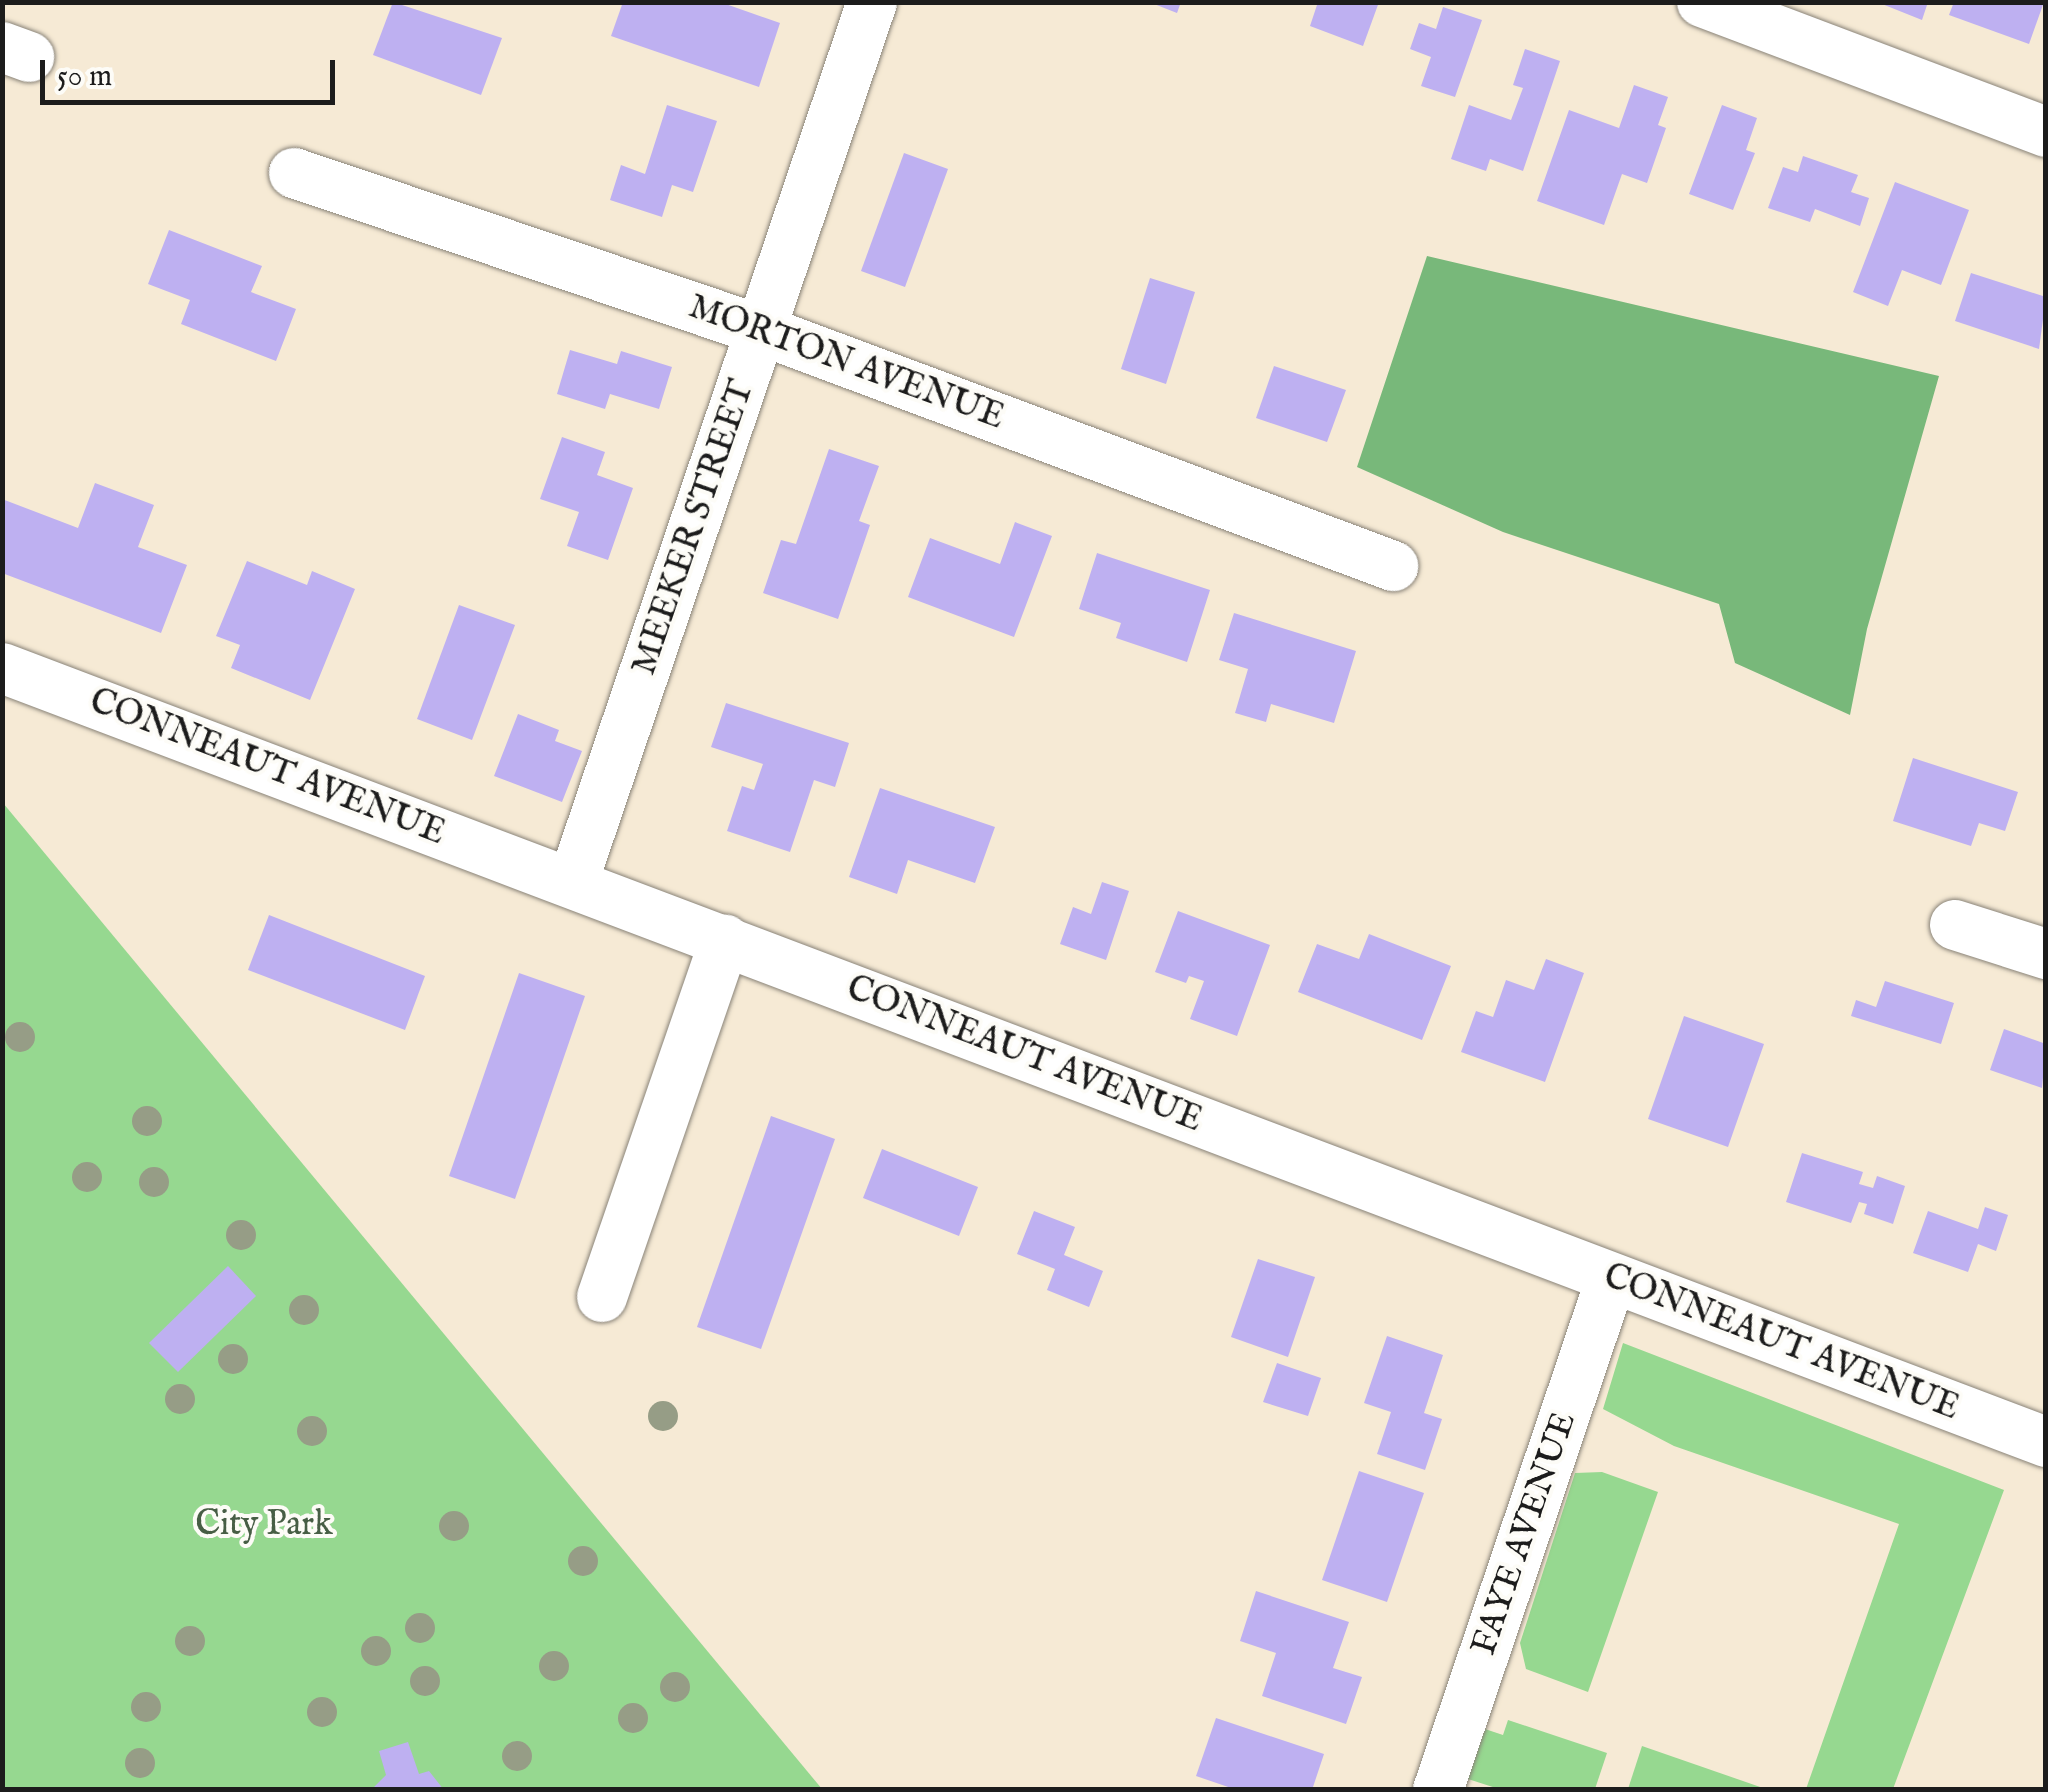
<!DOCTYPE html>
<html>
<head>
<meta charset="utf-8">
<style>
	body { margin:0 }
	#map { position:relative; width:2048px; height:1792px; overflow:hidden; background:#f6ead5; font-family:"IM FELL English",serif }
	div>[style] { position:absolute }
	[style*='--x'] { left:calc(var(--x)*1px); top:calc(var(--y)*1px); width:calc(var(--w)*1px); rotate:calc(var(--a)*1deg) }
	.green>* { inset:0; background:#96d890 }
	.forest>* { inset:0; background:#78b87a }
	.building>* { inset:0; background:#beb0f1 }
	.roads { filter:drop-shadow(0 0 2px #898378) drop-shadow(0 0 2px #898378) }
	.minor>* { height:50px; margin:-25px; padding:0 25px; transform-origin:25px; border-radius:25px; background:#fff }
	.trees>* { width:30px; height:30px; margin:-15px; border-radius:50%; background:#969d86 }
	span { translate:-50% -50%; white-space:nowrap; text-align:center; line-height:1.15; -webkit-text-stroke:8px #fdfcf7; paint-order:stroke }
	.street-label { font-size:35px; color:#1c1c1c }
	.park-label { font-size:35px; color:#475e45 }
	.frame { position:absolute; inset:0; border:5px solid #1c1c1c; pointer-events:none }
	.scale { position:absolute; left:40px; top:60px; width:295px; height:45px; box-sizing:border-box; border:5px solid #1c1c1c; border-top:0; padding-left:12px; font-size:30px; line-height:35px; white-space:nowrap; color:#1c1c1c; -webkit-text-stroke:8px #fdfcf7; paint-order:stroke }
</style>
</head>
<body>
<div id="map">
	<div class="green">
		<i style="clip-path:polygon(3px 803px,822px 1789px,2px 1789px)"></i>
		<i style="clip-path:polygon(1623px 1343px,2004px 1490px,1893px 1789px,1806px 1789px,1899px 1524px,1674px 1446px,1603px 1409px)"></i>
		<i style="clip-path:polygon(1602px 1472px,1658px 1492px,1588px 1692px,1526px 1669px,1520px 1643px,1575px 1473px)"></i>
		<i style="clip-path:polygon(1508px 1720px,1607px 1753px,1595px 1789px,1499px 1789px,1468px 1779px,1485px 1729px,1503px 1735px)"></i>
		<i style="clip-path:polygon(1642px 1746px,1766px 1789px,1628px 1789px)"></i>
	</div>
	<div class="forest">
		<i style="clip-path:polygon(1427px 256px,1939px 376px,1867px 629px,1850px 715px,1735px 663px,1719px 604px,1503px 532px,1357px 467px)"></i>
	</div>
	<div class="building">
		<i style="clip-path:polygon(393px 2px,502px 38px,481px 95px,373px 55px)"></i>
		<i style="clip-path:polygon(623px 2px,720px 2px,780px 23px,759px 87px,611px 36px)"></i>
		<i style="clip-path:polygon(1149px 2px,1181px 2px,1177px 13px)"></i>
		<i style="clip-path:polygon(1318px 2px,1379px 2px,1363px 46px,1310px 26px)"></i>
		<i style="clip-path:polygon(1877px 2px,1928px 2px,1922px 20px)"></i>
		<i style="clip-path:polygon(1954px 2px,2044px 2px,2029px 44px,1949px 15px)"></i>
		<i style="clip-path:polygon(1443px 7px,1482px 20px,1455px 97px,1421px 86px,1431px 57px,1410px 49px,1419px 23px,1436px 29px)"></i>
		<i style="clip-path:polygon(1525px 49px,1560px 61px,1523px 171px,1490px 159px,1486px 171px,1451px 159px,1469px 105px,1511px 120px,1523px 88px,1513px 85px)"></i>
		<i style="clip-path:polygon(1634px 85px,1668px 97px,1658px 125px,1666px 128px,1647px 183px,1622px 174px,1604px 225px,1537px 201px,1569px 110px,1619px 128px)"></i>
		<i style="clip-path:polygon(667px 105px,717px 121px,693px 192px,672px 185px,662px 217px,610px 200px,621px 165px,645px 174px)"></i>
		<i style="clip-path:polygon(1722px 105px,1757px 118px,1746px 150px,1755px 153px,1733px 210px,1689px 194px)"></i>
		<i style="clip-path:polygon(904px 153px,948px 169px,905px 287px,861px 271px)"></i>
		<i style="clip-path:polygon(1803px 156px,1858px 175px,1851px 192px,1869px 198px,1860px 226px,1815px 209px,1810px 222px,1768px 208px,1783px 167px,1798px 172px)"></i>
		<i style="clip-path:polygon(1895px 182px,1969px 210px,1941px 285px,1902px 270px,1888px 306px,1853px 292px)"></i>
		<i style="clip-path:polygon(169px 230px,262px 266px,251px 292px,296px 309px,276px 361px,181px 324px,190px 300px,148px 284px)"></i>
		<i style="clip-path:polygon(1971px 273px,2046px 297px,2039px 349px,1955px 321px)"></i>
		<i style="clip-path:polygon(1150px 278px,1195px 292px,1166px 384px,1121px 369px)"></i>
		<i style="clip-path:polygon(570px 350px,617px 364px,621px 351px,672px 367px,659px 409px,610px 394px,605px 409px,557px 394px)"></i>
		<i style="clip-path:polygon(1274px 366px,1346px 390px,1327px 442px,1256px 418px)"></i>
		<i style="clip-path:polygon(562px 437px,605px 452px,597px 475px,633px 488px,608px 560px,567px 546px,579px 512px,540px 499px)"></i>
		<i style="clip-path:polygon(829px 449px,879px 466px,859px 521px,870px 525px,838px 619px,763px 593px,781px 540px,796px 544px)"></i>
		<i style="clip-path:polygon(95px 483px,154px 505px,138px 547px,187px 565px,161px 633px,2px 573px,2px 499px,78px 528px)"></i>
		<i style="clip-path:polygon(1015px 522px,1052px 536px,1014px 637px,908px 597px,930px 538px,1000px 564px)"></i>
		<i style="clip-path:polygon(1097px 553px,1210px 590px,1187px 662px,1116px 638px,1121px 623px,1079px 609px)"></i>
		<i style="clip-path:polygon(247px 561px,307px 585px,312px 571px,355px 589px,310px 700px,231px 668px,240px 645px,216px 636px)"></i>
		<i style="clip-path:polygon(459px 605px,515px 625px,472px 740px,417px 719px)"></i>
		<i style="clip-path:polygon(1234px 613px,1356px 651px,1334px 723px,1271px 704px,1266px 722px,1235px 713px,1248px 669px,1219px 660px)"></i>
		<i style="clip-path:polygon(726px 703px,849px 743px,835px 787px,814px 780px,790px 852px,727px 831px,742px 786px,754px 790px,763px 764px,711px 747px)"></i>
		<i style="clip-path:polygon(518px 714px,559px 730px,555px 741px,582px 751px,562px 802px,494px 776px)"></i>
		<i style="clip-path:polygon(1913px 758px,2018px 792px,2005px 831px,1979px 823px,1971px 846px,1893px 821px)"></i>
		<i style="clip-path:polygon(880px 788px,995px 827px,975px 883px,908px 860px,897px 894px,849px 877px)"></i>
		<i style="clip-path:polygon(1102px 882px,1129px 891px,1106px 960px,1060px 944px,1073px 907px,1091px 914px)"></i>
		<i style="clip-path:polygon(1178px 911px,1270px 945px,1237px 1036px,1190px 1019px,1204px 981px,1189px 976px,1186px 983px,1155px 972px)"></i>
		<i style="clip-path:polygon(269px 915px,425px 976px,405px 1030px,248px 970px)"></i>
		<i style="clip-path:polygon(1369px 934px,1451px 966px,1422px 1040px,1298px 992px,1317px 944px,1359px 959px)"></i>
		<i style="clip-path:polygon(1546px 959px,1584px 973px,1545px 1082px,1461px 1052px,1476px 1011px,1493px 1017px,1506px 980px,1534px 990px)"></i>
		<i style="clip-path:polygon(519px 973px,585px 996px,515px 1199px,449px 1176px)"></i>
		<i style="clip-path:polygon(1885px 981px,1954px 1003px,1941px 1044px,1851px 1016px,1856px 1000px,1876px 1007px)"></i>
		<i style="clip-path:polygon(1684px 1016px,1764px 1044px,1728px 1147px,1648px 1119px)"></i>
		<i style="clip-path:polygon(2004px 1029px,2046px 1044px,2042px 1088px,1990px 1070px)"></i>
		<i style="clip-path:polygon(771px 1116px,835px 1139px,761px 1349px,697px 1327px)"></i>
		<i style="clip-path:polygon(882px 1149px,978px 1187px,959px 1236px,863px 1198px)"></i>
		<i style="clip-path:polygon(1802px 1153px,1863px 1172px,1859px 1184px,1873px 1188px,1877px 1176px,1905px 1186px,1893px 1224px,1864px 1214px,1867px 1204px,1859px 1202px,1851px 1223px,1786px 1202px)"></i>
		<i style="clip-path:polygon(1985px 1207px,2008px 1215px,1996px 1251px,1978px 1244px,1968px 1272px,1913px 1253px,1928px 1211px,1978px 1229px)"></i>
		<i style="clip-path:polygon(1034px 1211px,1075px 1227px,1064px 1255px,1103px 1271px,1089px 1307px,1047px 1290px,1055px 1269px,1017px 1254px)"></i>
		<i style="clip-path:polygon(1258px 1259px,1315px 1277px,1288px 1357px,1231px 1337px)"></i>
		<i style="clip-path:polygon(228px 1266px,256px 1296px,178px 1372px,149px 1343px)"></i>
		<i style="clip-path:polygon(1387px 1336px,1443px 1355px,1424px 1413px,1442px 1419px,1425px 1470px,1377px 1454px,1391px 1412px,1364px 1403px)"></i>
		<i style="clip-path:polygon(1277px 1363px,1321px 1378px,1308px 1416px,1263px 1402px)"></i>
		<i style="clip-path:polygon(1359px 1471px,1424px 1493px,1387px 1602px,1322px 1580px)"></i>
		<i style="clip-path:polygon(1256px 1591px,1349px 1622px,1333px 1668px,1362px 1677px,1346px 1724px,1262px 1696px,1276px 1653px,1240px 1641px)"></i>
		<i style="clip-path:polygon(1216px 1718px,1324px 1754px,1312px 1790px,1237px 1790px,1196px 1776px)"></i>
		<i style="clip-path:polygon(408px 1742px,419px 1774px,429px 1771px,444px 1790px,371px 1790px,386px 1775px,379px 1751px)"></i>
	</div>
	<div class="roads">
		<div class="minor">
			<i style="--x:1702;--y:2;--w:368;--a:20.7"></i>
			<i style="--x:2;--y:47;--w:29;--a:20"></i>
			<i style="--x:294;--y:173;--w:493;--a:18.6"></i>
			<i style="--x:761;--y:330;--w:675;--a:20.48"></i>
			<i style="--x:2;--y:668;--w:2186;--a:20.74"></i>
			<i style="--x:573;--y:882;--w:929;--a:-71.23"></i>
			<i style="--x:1955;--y:925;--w:96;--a:17.7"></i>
			<i style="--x:602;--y:1297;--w:378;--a:-71"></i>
			<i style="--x:1438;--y:1790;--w:539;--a:-71.3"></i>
		</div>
	</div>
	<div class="trees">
		<i style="left:20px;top:1037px"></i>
		<i style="left:147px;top:1121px"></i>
		<i style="left:87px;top:1177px"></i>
		<i style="left:154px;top:1182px"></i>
		<i style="left:241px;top:1235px"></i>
		<i style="left:304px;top:1310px"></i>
		<i style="left:233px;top:1359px"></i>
		<i style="left:180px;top:1399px"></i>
		<i style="left:663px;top:1416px"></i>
		<i style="left:312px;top:1431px"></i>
		<i style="left:454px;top:1526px"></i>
		<i style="left:583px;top:1561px"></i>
		<i style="left:420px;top:1628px"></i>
		<i style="left:190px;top:1641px"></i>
		<i style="left:376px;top:1651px"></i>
		<i style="left:554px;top:1666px"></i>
		<i style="left:425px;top:1681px"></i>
		<i style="left:675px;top:1687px"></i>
		<i style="left:146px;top:1707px"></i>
		<i style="left:322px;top:1712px"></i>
		<i style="left:633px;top:1718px"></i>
		<i style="left:517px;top:1756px"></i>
		<i style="left:140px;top:1763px"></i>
	</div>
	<div class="street-label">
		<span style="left:846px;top:363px;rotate:20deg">MORTON AVENUE</span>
		<span style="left:694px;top:528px;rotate:-71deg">MEEKER STREET</span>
		<span style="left:267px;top:768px;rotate:21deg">CONNEAUT AVENUE</span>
		<span style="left:1024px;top:1055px;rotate:21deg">CONNEAUT AVENUE</span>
		<span style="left:1781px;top:1343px;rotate:21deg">CONNEAUT AVENUE</span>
		<span style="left:1525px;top:1534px;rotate:-71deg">FAYE AVENUE</span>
	</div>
	<div class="park-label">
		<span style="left:264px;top:1525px">City Park</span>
	</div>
	<div class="frame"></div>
	<div class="scale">50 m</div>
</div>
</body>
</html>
